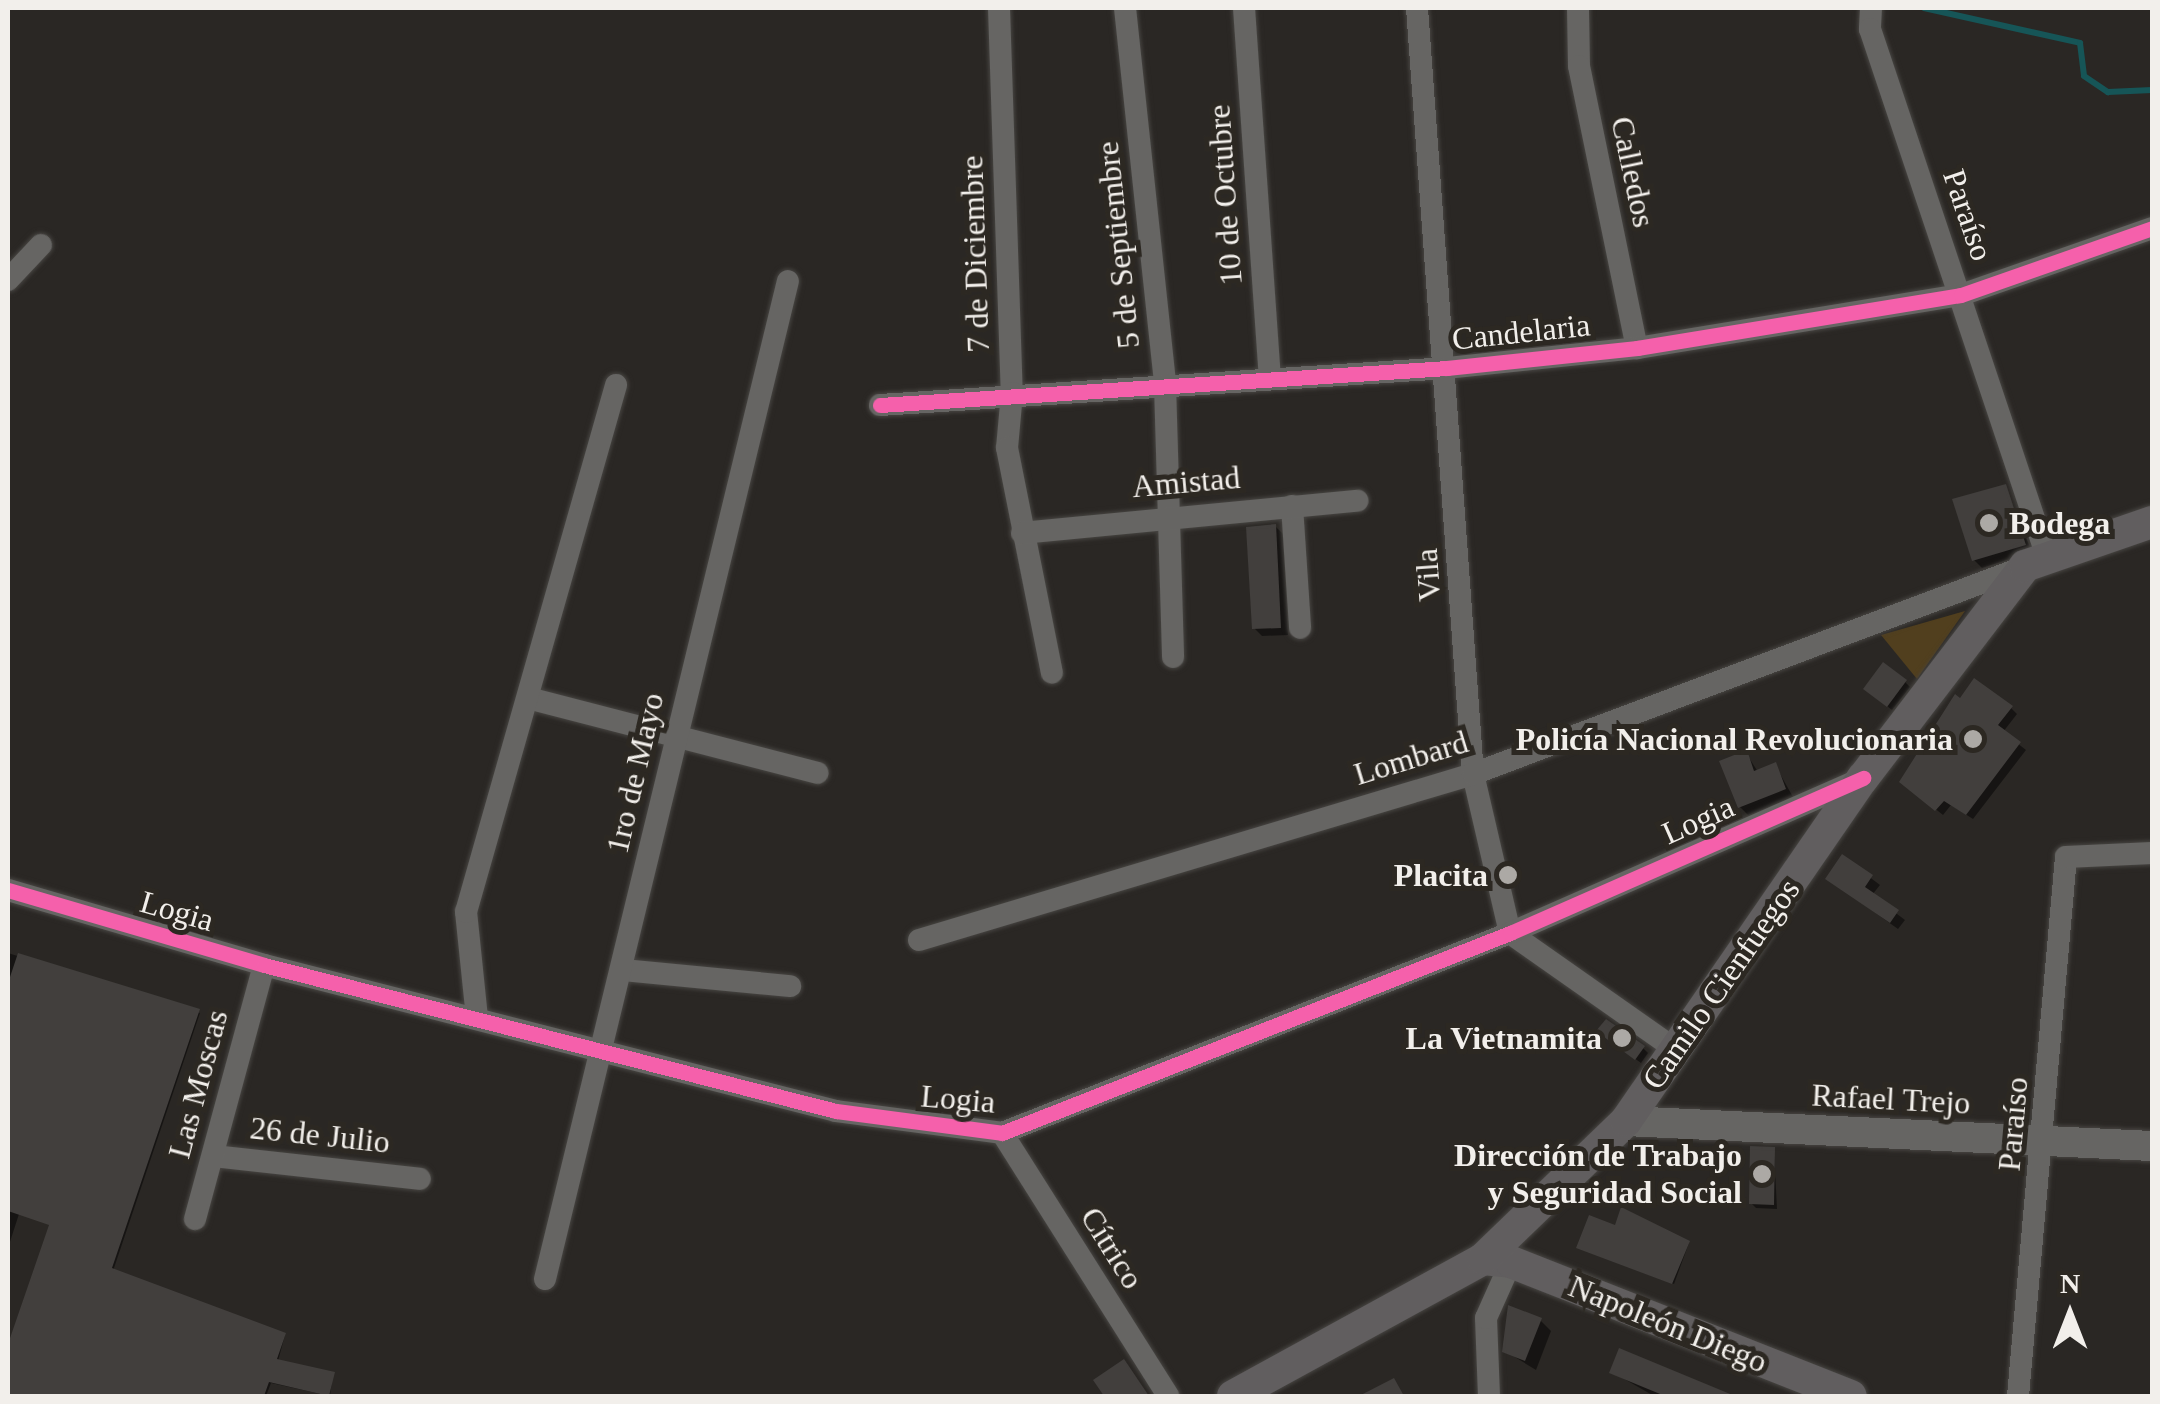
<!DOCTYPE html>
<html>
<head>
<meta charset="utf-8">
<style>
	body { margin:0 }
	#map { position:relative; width:2160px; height:1404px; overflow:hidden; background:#2a2724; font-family:Georgia,serif }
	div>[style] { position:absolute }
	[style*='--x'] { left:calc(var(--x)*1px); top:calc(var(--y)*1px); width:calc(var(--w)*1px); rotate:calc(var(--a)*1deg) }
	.green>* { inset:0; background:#513f1e }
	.shadow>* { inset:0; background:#0007 }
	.stream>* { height:6px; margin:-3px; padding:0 3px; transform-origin:3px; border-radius:3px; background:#165557 }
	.building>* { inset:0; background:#423f3d }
	.roads { filter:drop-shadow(0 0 2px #474542) drop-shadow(0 0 2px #474542) }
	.minor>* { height:22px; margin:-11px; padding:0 11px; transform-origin:11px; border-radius:11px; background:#666563 }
	.tertiary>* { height:30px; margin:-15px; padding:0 15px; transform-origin:15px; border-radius:15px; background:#666563 }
	.secondary>* { height:32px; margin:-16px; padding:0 16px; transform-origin:16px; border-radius:16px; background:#615e5f }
	.cycleway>* { height:15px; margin:-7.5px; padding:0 7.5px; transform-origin:7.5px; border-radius:7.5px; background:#f560ab }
	.dots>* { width:28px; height:28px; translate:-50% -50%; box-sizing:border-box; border:5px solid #2c2822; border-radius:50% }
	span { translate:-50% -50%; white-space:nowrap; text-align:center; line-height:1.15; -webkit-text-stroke:10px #2c2822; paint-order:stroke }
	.street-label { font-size:32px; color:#f2efeb }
	.poi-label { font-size:32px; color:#f2efeb; font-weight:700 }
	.left { translate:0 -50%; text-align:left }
	.right { translate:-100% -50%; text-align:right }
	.frame { position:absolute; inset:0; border:10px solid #f2efeb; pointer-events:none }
	.north { position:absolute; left:2020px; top:1264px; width:100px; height:100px; -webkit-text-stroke:8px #2c2822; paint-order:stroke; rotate:0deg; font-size:28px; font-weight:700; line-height:40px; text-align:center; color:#f2efeb }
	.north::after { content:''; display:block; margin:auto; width:35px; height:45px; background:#f2efeb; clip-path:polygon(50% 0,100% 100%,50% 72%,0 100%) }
</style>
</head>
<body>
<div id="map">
	<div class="green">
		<i style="clip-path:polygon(1965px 611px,1917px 679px,1881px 635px)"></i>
	</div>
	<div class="shadow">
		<i style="clip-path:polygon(2005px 487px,2032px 552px,1982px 568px,1974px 560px)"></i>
		<i style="clip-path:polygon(1275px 526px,1283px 534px,1288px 635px,1262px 636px,1254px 628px)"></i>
		<i style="clip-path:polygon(1905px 682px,1910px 687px,1892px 710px,1871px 693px)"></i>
		<i style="clip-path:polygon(2011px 708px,2017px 714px,2003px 732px,2026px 750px,1973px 819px,1951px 805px,1943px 815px,1908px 787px)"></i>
		<i style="clip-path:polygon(1746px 753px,1758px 772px,1775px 765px,1793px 797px,1748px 815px,1740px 807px)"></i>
		<i style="clip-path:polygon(1843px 857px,1880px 885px,1872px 895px,1905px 920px,1898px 929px,1828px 879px)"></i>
		<i style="clip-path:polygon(8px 953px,200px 1013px,113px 1271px,285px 1335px,278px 1361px,333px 1374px,330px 1396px,271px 1383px,266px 1396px,8px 1396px,8px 1351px,51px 1225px,19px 1214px,8px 1248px)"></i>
		<i style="clip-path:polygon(1604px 1036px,1643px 1048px,1648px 1053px,1641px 1063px)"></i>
		<i style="clip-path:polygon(1774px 1149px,1777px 1209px,1756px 1208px,1751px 1203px)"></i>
		<i style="clip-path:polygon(1616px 1228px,1689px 1243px,1674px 1284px,1581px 1249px)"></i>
		<i style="clip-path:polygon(1540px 1320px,1551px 1331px,1536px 1370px,1505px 1351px)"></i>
		<i style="clip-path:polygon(1612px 1372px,1717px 1391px,1722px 1396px,1654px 1396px)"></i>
	</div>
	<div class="stream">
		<i style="--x:1924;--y:8;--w:160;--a:12.6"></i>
		<i style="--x:2080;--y:43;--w:33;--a:83"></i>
		<i style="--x:2084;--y:76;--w:29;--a:34"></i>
		<i style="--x:2108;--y:92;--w:44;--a:-2.6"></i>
	</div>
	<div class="building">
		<i style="clip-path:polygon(2006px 484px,2026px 545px,1972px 561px,1952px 499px)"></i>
		<i style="clip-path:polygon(1276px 524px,1281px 628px,1252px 629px,1246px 527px)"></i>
		<i style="clip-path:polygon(1883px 662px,1907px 680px,1887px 707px,1863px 689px)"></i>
		<i style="clip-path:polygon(1974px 678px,2013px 706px,1998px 725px,2021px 742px,1966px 815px,1944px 801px,1935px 811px,1899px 782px,1955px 694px,1960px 698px)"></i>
		<i style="clip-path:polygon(1747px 750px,1754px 771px,1776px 762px,1786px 789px,1738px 808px,1719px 761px)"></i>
		<i style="clip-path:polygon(1842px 854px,1873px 875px,1865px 887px,1899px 910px,1890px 923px,1825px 879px)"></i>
		<i style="clip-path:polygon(18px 953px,200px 1009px,112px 1268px,286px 1333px,277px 1359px,335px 1372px,329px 1396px,269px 1382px,264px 1396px,8px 1396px,8px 1344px,49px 1225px,8px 1211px,8px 983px)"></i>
		<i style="clip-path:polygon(1606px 1019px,1645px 1046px,1635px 1060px,1596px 1031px)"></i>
		<i style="clip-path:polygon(1750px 1146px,1775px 1147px,1774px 1205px,1749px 1204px)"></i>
		<i style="clip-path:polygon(1621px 1207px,1690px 1241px,1672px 1284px,1576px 1248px,1589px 1215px,1615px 1225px)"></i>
		<i style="clip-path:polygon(1508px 1305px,1542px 1318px,1525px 1361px,1502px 1352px)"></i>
		<i style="clip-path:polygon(1619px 1348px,1735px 1396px,1665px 1396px,1609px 1373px)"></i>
		<i style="clip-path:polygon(1124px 1359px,1149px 1396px,1104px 1396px,1093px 1380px)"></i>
		<i style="clip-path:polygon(1394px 1378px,1404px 1396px,1359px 1396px)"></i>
	</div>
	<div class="roads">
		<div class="minor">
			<i style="--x:999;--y:8;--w:385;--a:88.1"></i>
			<i style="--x:1012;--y:393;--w:55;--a:95.2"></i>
			<i style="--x:1007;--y:448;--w:229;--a:78.7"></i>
			<i style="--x:1125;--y:8;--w:379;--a:83.9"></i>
			<i style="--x:1165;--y:385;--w:272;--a:88.3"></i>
			<i style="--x:1244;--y:8;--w:372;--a:86"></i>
			<i style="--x:1417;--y:8;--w:768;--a:85.82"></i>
			<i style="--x:1473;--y:774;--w:163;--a:76.9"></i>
			<i style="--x:1510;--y:933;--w:202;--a:35.1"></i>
			<i style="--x:1578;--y:8;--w:58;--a:89"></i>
			<i style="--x:1579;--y:66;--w:288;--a:78.4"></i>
			<i style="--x:1871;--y:8;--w:21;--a:93"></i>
			<i style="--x:1870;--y:29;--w:557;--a:71.47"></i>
			<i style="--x:8;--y:280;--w:48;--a:-46.7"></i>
			<i style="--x:880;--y:405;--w:568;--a:-3.73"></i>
			<i style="--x:1447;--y:368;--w:191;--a:-6"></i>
			<i style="--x:1637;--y:348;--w:328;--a:-9.3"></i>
			<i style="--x:1961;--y:295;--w:202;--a:-19.3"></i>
			<i style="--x:1292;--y:506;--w:122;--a:86.2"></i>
			<i style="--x:1022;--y:533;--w:337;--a:-5.5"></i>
			<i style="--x:528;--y:698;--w:299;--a:14.5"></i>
			<i style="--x:8;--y:890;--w:267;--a:16.3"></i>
			<i style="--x:264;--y:965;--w:590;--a:14.32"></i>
			<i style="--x:836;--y:1111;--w:167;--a:7.5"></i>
			<i style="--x:1002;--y:1133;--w:546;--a:-21.49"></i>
			<i style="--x:1510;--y:933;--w:386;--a:-23.7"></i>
			<i style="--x:919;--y:940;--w:578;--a:-16.68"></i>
			<i style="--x:1473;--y:774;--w:585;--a:-20.6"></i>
			<i style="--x:623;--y:970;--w:168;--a:5.5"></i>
			<i style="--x:477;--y:1018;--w:107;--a:-95.9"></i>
			<i style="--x:466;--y:912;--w:548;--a:-74.11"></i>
			<i style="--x:1002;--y:1133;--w:311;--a:57.7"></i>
			<i style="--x:213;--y:1156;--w:208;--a:6.3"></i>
			<i style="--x:195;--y:1219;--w:263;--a:-74.8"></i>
			<i style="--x:545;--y:1279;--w:1027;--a:-76.32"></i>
			<i style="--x:1489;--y:1396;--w:78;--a:-92.2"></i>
			<i style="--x:1486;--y:1318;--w:61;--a:-65.9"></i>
			<i style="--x:2018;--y:1396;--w:541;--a:-84.91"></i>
			<i style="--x:2066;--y:857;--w:86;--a:-2.7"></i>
		</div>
		<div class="tertiary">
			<i style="--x:1626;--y:1121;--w:527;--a:2.72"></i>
		</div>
		<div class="secondary">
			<i style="--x:1483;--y:1259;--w:28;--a:6"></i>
			<i style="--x:1511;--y:1262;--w:365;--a:21.5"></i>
			<i style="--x:1233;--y:1396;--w:285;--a:-28.7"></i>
			<i style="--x:1483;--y:1259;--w:199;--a:-44"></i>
			<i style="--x:1626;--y:1121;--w:417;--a:-55.4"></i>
			<i style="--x:1863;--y:778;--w:267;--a:-52.6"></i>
			<i style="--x:2025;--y:566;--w:134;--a:-19.1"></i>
		</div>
	</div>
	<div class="cycleway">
		<i style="--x:880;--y:405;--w:568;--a:-3.73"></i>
		<i style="--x:1447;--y:368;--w:191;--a:-6"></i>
		<i style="--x:1637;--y:348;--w:328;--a:-9.3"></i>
		<i style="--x:1961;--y:295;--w:202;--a:-19.3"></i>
		<i style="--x:8;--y:890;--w:267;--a:16.3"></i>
		<i style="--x:264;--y:965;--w:590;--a:14.32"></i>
		<i style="--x:836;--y:1111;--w:167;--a:7.5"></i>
		<i style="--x:1002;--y:1133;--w:546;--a:-21.49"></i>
		<i style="--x:1510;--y:933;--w:386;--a:-23.7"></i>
	</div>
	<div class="dots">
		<i style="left:1989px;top:523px;background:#aca9a5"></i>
		<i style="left:1973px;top:739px;background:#aca9a5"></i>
		<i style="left:1508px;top:875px;background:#aca9a5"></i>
		<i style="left:1622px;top:1038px;background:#aca9a5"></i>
		<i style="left:1762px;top:1174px;background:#aca9a5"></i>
	</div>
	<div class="street-label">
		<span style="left:1633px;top:172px;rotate:78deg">Calledos</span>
		<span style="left:1225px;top:195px;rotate:-94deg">10 de Octubre</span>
		<span style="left:1968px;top:215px;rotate:71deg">Paraíso</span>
		<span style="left:1118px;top:245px;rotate:-96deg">5 de Septiembre</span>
		<span style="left:975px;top:254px;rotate:-92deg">7 de Diciembre</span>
		<span style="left:1521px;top:332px;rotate:-6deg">Candelaria</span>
		<span style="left:1186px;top:482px;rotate:-5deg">Amistad</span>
		<span style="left:1428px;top:575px;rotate:-94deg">Vila</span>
		<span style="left:1411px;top:758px;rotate:-17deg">Lombard</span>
		<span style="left:635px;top:773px;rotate:-77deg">1ro de Mayo</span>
		<span style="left:1698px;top:820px;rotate:-24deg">Logia</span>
		<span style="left:177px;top:911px;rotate:16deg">Logia</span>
		<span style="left:1721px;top:984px;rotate:-55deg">Camilo Cienfuegos</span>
		<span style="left:198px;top:1084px;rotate:-75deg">Las Moscas</span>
		<span style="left:958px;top:1099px;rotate:5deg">Logia</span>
		<span style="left:1891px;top:1099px;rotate:3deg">Rafael Trejo</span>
		<span style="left:2013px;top:1124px;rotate:-85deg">Paraíso</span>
		<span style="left:320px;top:1135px;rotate:6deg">26 de Julio</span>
		<span style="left:1112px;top:1248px;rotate:58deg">Cítrico</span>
		<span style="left:1668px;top:1324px;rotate:22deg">Napoleón Diego</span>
	</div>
	<div class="poi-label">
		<span class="left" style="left:2009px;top:523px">Bodega</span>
		<span class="right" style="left:1953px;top:739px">Policía Nacional Revolucionaria</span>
		<span class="right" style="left:1488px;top:875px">Placita</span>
		<span class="right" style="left:1602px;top:1038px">La Vietnamita</span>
		<span class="right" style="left:1742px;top:1174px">Dirección de Trabajo<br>y Seguridad Social</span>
	</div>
	<div class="frame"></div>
	<div class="north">N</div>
</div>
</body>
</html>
